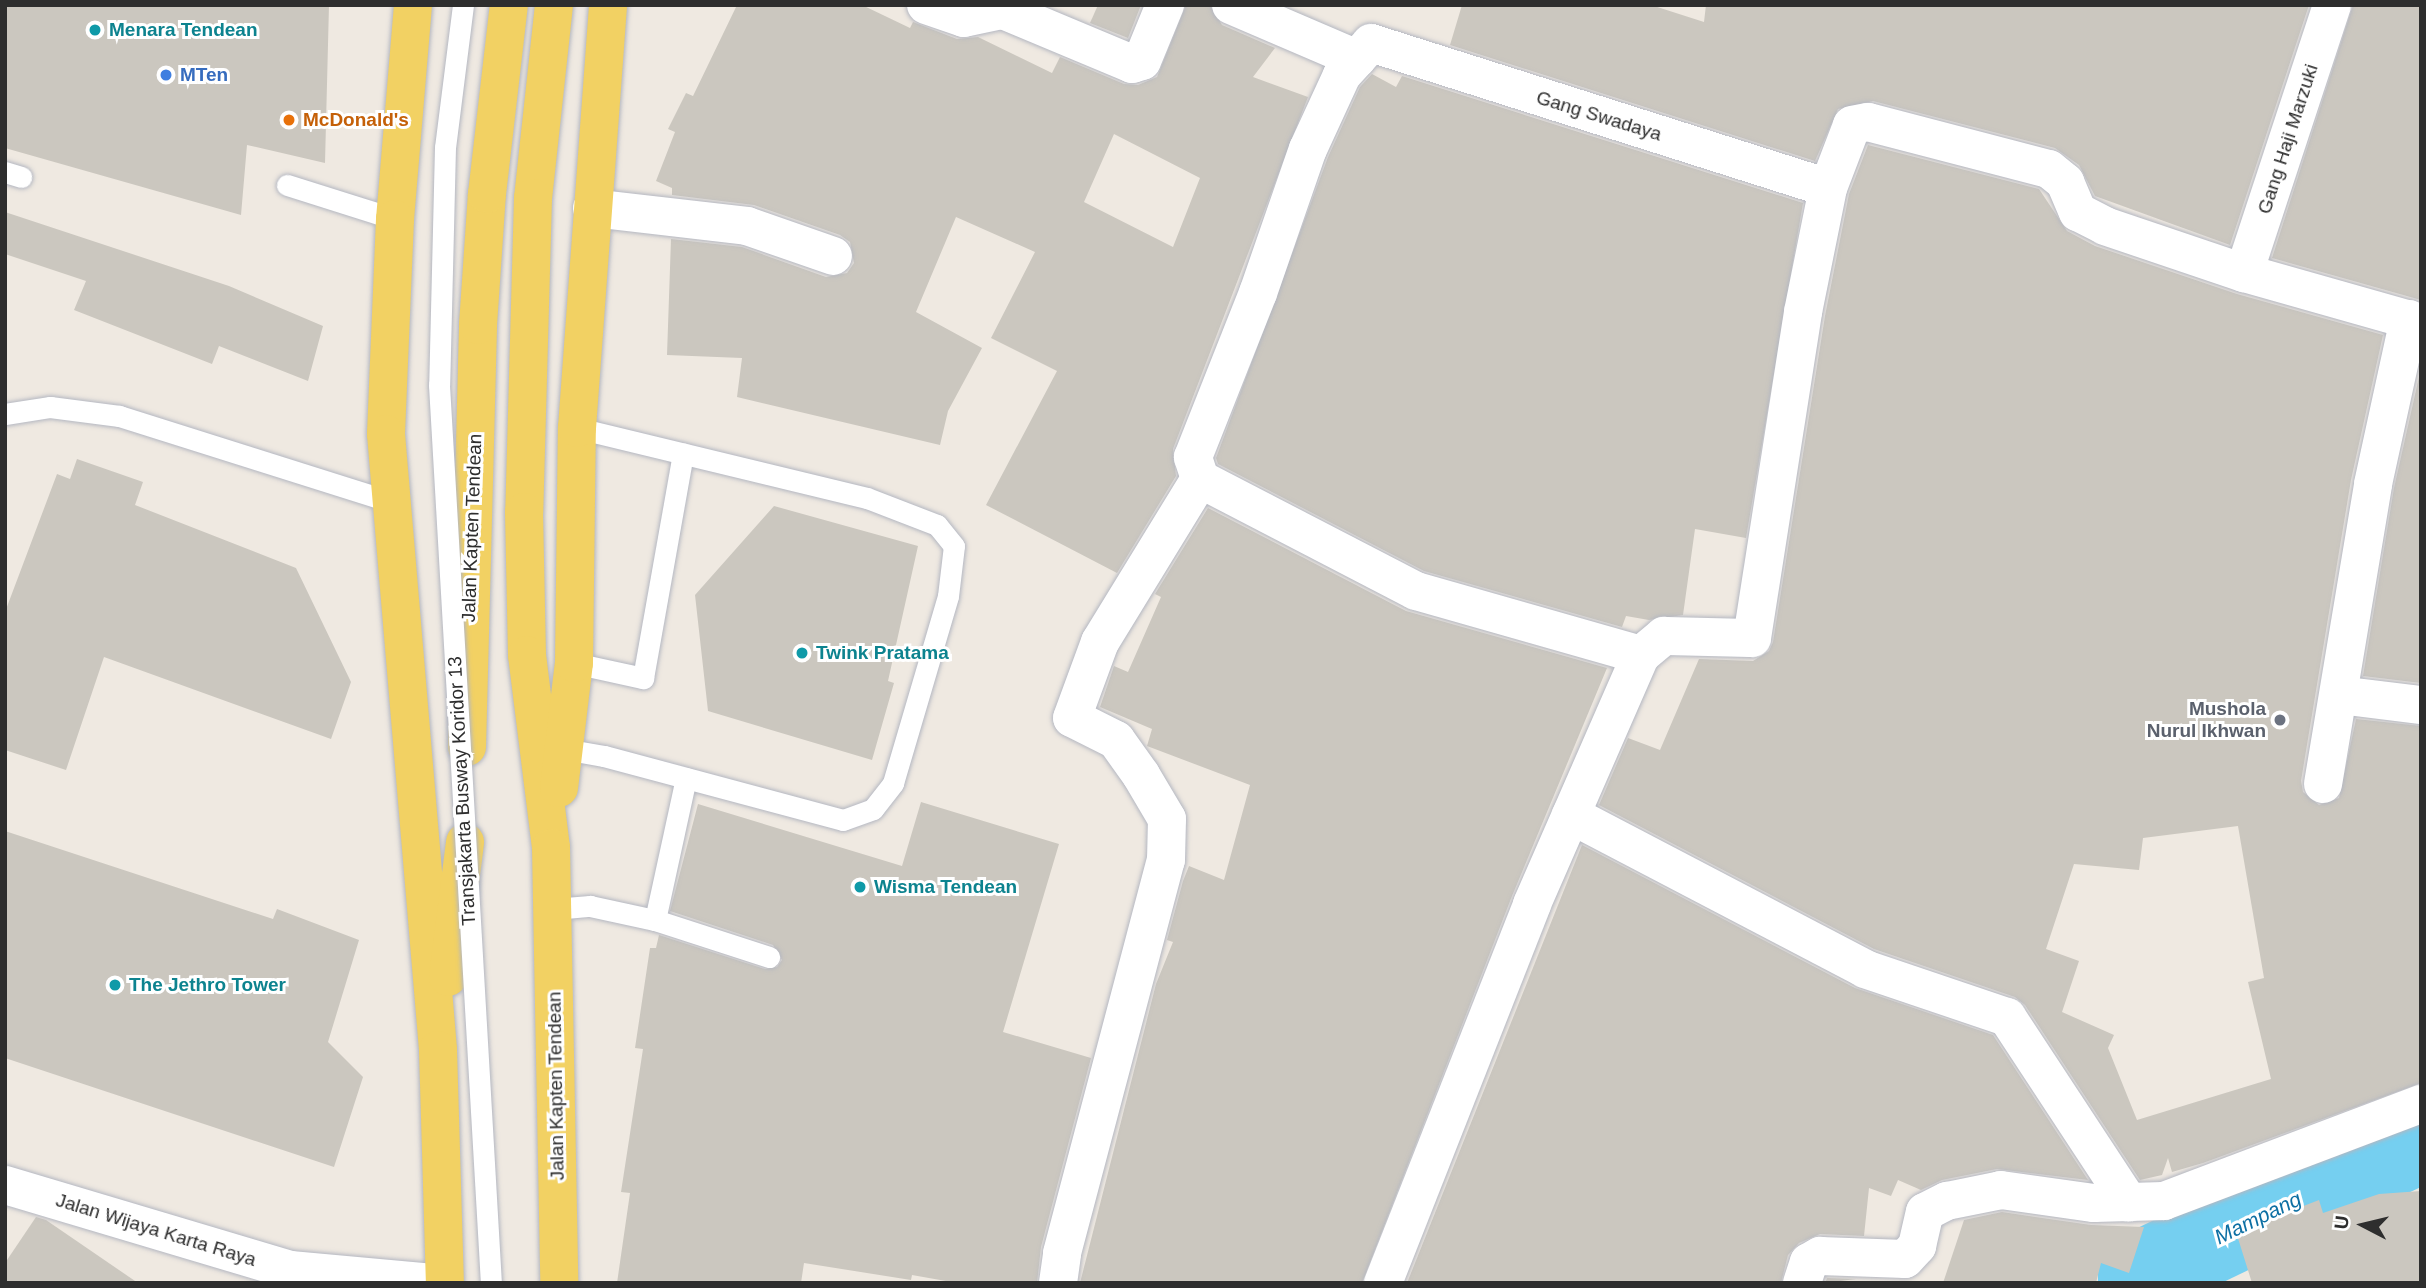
<!DOCTYPE html>
<html>
<head>
<meta charset="utf-8">
<style>
	body { margin:0 }
	#map { position:relative; width:2426px; height:1288px; overflow:hidden; background:#efe9e1; font-family:Helvetica,sans-serif }
	div>[style] { position:absolute }
	[style*='--x'] { left:calc(var(--x)*1px); top:calc(var(--y)*1px); width:calc(var(--w)*1px); rotate:calc(var(--a)*1deg) }
	.river>* { height:86px; margin:-43px; padding:0 43px; transform-origin:43px; border-radius:43px; background:#75cff0 }
	.building>* { inset:0; background:#cbc7bf }
	.roads { filter:drop-shadow(0 0 2px #b4b7c1) drop-shadow(0 0 2px #b4b7c1) }
	.lane>* { height:21px; margin:-10.5px; padding:0 10.5px; transform-origin:10.5px; border-radius:10.5px; background:#fff }
	.street>* { height:38px; margin:-19px; padding:0 19px; transform-origin:19px; border-radius:19px; background:#fff }
	.primary>* { height:38px; margin:-19px; padding:0 19px; transform-origin:19px; border-radius:19px; background:#f2d163 }
	.bridges { filter:drop-shadow(0 0 2px #b4b7c1) drop-shadow(0 0 2px #b4b7c1) }
	.lane-bridge>* { height:21px; margin:-10.5px; padding:0 10.5px; transform-origin:10.5px; border-radius:10.5px; background:#fff }
	.dots>* { width:19px; height:19px; translate:-50% -50%; box-sizing:border-box; border:4px solid #fff; border-radius:50% }
	span { translate:-50% -50%; white-space:nowrap; text-align:center; line-height:1.15; -webkit-text-stroke:6px #fff; paint-order:stroke }
	.culture-label { font-size:19px; color:#0d838f; font-weight:700 }
	.left { translate:0 -50%; text-align:left }
	.shop-label { font-size:19px; color:#366cbe; font-weight:700 }
	.street-label { font-size:19px; color:#2e2e2e }
	.food-label { font-size:19px; color:#c56008; font-weight:700 }
	.worship-label { font-size:19px; color:#5b616d; font-weight:700 }
	.right { translate:-100% -50%; text-align:right }
	.water-label { font-size:21px; color:#0d6fa3; font-style:italic }
	.frame { position:absolute; inset:0; border:7px solid #2e2e2e; pointer-events:none }
	.north { position:absolute; left:2328px; top:1190px; width:70px; height:70px; -webkit-text-stroke:5px #fff; paint-order:stroke; rotate:277deg; font-size:19px; font-weight:700; line-height:28px; text-align:center; color:#2e2e2e }
	.north::after { content:''; display:block; margin:auto; width:24px; height:32px; background:#2e2e2e; clip-path:polygon(50% 0,100% 100%,50% 72%,0 100%) }
</style>
</head>
<body>
<div id="map">
	<div class="river">
		<i style="--x:2141;--y:1283;--w:9;--a:-90"></i>
		<i style="--x:2141;--y:1274;--w:311;--a:-25.7"></i>
	</div>
	<div class="building">
		<i style="clip-path:polygon(5px 5px,329px 5px,325px 163px,247px 145px,241px 215px,5px 148px)"></i>
		<i style="clip-path:polygon(evenodd,737px 5px,862px 5px,910px 28px,913px 22px,957px 39px,978px 37px,1052px 73px,1060px 57px,1124px 84px,1138px 85px,1157px 77px,1186px 5px,1210px 5px,1222px 25px,1275px 48px,1253px 77px,1308px 97px,1173px 449px,1176px 476px,1117px 573px,986px 505px,1057px 371px,991px 338px,1035px 252px,956px 217px,916px 312px,982px 348px,948px 411px,940px 445px,737px 397px,742px 358px,667px 355px,671px 239px,742px 247px,826px 277px,847px 273px,854px 263px,850px 242px,840px 235px,754px 205px,672px 195px,672px 188px,656px 181px,675px 132px,668px 129px,686px 93px,693px 96px,737px 5px,1114px 134px,1200px 178px,1173px 247px,1084px 202px,1114px 134px)"></i>
		<i style="clip-path:polygon(1098px 5px,1141px 5px,1128px 38px,1090px 23px)"></i>
		<i style="clip-path:polygon(1462px 5px,1651px 5px,1704px 22px,1706px 5px,2309px 5px,2230px 245px,2095px 196px,2079px 165px,2055px 148px,1873px 101px,1838px 109px,1815px 161px,1450px 45px)"></i>
		<i style="clip-path:polygon(2353px 5px,2421px 5px,2421px 300px,2272px 258px)"></i>
		<i style="clip-path:polygon(1372px 74px,1396px 87px,1402px 76px,1803px 203px,1746px 538px,1695px 529px,1683px 615px,1649px 620px,1626px 616px,1622px 627px,1424px 571px,1218px 464px,1216px 458px,1328px 157px,1360px 87px)"></i>
		<i style="clip-path:polygon(evenodd,1868px 145px,2039px 189px,2067px 231px,2095px 246px,2237px 294px,2383px 335px,2351px 480px,2301px 781px,2303px 792px,2319px 805px,2339px 798px,2356px 719px,2421px 726px,2421px 1083px,2203px 1163px,2172px 1172px,2168px 1158px,2162px 1175px,2140px 1180px,2025px 1005px,2015px 997px,1874px 949px,1599px 805px,1628px 738px,1660px 750px,1699px 659px,1753px 661px,1769px 651px,1773px 642px,1825px 316px,1849px 194px,1868px 145px,2238px 826px,2264px 978px,2248px 982px,2271px 1079px,2137px 1120px,2108px 1048px,2114px 1035px,2062px 1012px,2079px 961px,2046px 949px,2074px 864px,2139px 870px,2143px 838px,2238px 826px)"></i>
		<i style="clip-path:polygon(5px 212px,229px 286px,323px 326px,308px 381px,219px 346px,212px 364px,74px 310px,86px 281px,5px 254px)"></i>
		<i style="clip-path:polygon(2421px 368px,2421px 683px,2363px 676px,2394px 488px)"></i>
		<i style="clip-path:polygon(77px 459px,143px 482px,135px 505px,296px 568px,351px 682px,331px 739px,104px 657px,66px 770px,5px 750px,5px 612px,57px 474px,70px 479px)"></i>
		<i style="clip-path:polygon(774px 506px,918px 546px,888px 681px,894px 683px,872px 760px,708px 711px,695px 595px)"></i>
		<i style="clip-path:polygon(1208px 508px,1406px 611px,1607px 668px,1512px 896px,1362px 1283px,1080px 1283px,1156px 984px,1173px 942px,1167px 940px,1183px 881px,1189px 866px,1224px 880px,1250px 785px,1147px 746px,1152px 729px,1100px 707px,1114px 666px,1128px 672px,1161px 597px,1155px 594px)"></i>
		<i style="clip-path:polygon(921px 802px,1059px 844px,1003px 1032px,1091px 1058px,1041px 1247px,1037px 1283px,957px 1283px,912px 1275px,911px 1280px,804px 1263px,801px 1283px,617px 1283px,630px 1193px,621px 1192px,643px 1049px,635px 1048px,650px 948px,656px 948px,659px 935px,765px 969px,777px 967px,782px 960px,773px 945px,670px 911px,698px 804px,902px 866px)"></i>
		<i style="clip-path:polygon(5px 831px,273px 919px,277px 909px,359px 940px,328px 1042px,363px 1077px,334px 1167px,5px 1058px)"></i>
		<i style="clip-path:polygon(1582px 845px,1855px 988px,1993px 1035px,2088px 1180px,1997px 1169px,1942px 1180px,1921px 1190px,1898px 1180px,1891px 1196px,1869px 1188px,1864px 1236px,1820px 1234px,1799px 1243px,1788px 1255px,1781px 1283px,1407px 1283px)"></i>
		<i style="clip-path:polygon(2421px 1191px,2421px 1283px,2252px 1283px,2236px 1232px,2319px 1200px,2323px 1213px,2379px 1194px)"></i>
		<i style="clip-path:polygon(2002px 1212px,2091px 1225px,2144px 1227px,2129px 1273px,2101px 1263px,2096px 1283px,1943px 1283px,1964px 1220px)"></i>
		<i style="clip-path:polygon(36px 1217px,46px 1220px,138px 1283px,5px 1283px,5px 1263px)"></i>
		<i style="clip-path:polygon(1827px 1278px,1856px 1279px,1825px 1283px)"></i>
	</div>
	<div class="roads">
		<div class="lane">
			<i style="--x:5;--y:172;--w:17;--a:17"></i>
			<i style="--x:287;--y:185;--w:113;--a:17.5"></i>
			<i style="--x:5;--y:414;--w:46;--a:-8.8"></i>
			<i style="--x:50;--y:407;--w:70;--a:7.4"></i>
			<i style="--x:119;--y:416;--w:283;--a:17.5"></i>
			<i style="--x:574;--y:663;--w:71;--a:12.3"></i>
			<i style="--x:643;--y:678;--w:228;--a:-79.9"></i>
			<i style="--x:564;--y:749;--w:41;--a:9.9"></i>
			<i style="--x:604;--y:756;--w:247;--a:15"></i>
			<i style="--x:843;--y:820;--w:32;--a:-20"></i>
			<i style="--x:873;--y:809;--w:33;--a:-52"></i>
			<i style="--x:893;--y:783;--w:195;--a:-73.6"></i>
			<i style="--x:948;--y:596;--w:50;--a:-83.2"></i>
			<i style="--x:954;--y:546;--w:27;--a:-129"></i>
			<i style="--x:937;--y:525;--w:75;--a:-158.9"></i>
			<i style="--x:867;--y:498;--w:298;--a:-166.4"></i>
			<i style="--x:554;--y:909;--w:36;--a:-5"></i>
			<i style="--x:590;--y:906;--w:66;--a:12.2"></i>
			<i style="--x:655;--y:920;--w:120;--a:18"></i>
			<i style="--x:655;--y:920;--w:145;--a:-77.7"></i>
		</div>
		<div class="street">
			<i style="--x:926;--y:5;--w:40;--a:18.9"></i>
			<i style="--x:964;--y:18;--w:40;--a:-12"></i>
			<i style="--x:1003;--y:10;--w:140;--a:22.7"></i>
			<i style="--x:1132;--y:64;--w:10;--a:-17"></i>
			<i style="--x:1142;--y:61;--w:61;--a:-67.7"></i>
			<i style="--x:1231;--y:5;--w:137;--a:23.2"></i>
			<i style="--x:592;--y:208;--w:156;--a:6.6"></i>
			<i style="--x:747;--y:226;--w:91;--a:19.2"></i>
			<i style="--x:2244;--y:273;--w:282;--a:-71.8"></i>
			<i style="--x:1200;--y:479;--w:243;--a:27.4"></i>
			<i style="--x:1416;--y:591;--w:234;--a:15.9"></i>
			<i style="--x:2339;--y:695;--w:83;--a:7"></i>
			<i style="--x:2323;--y:784;--w:304;--a:-80.5"></i>
			<i style="--x:2373;--y:484;--w:169;--a:-77.7"></i>
			<i style="--x:1571;--y:815;--w:332;--a:27.6"></i>
			<i style="--x:1865;--y:969;--w:150;--a:18.7"></i>
			<i style="--x:2007;--y:1017;--w:222;--a:56.7"></i>
			<i style="--x:5;--y:1185;--w:297;--a:16.6"></i>
			<i style="--x:290;--y:1270;--w:144;--a:5.2"></i>
			<i style="--x:1058;--y:1283;--w:30;--a:-82"></i>
			<i style="--x:1062;--y:1253;--w:407;--a:-75.2"></i>
			<i style="--x:1166;--y:860;--w:41;--a:-88.6"></i>
			<i style="--x:1167;--y:819;--w:51;--a:-120.6"></i>
			<i style="--x:1141;--y:775;--w:43;--a:-125.5"></i>
			<i style="--x:1116;--y:740;--w:49;--a:-153.4"></i>
			<i style="--x:1072;--y:718;--w:81;--a:-69.8"></i>
			<i style="--x:1100;--y:642;--w:191;--a:-58.5"></i>
			<i style="--x:1200;--y:479;--w:23;--a:-108"></i>
			<i style="--x:1193;--y:457;--w:176;--a:-68.4"></i>
			<i style="--x:1258;--y:293;--w:152;--a:-70.9"></i>
			<i style="--x:1308;--y:149;--w:81;--a:-65.3"></i>
			<i style="--x:1342;--y:75;--w:43;--a:-47.8"></i>
			<i style="--x:1371;--y:43;--w:479;--a:17.6"></i>
			<i style="--x:1383;--y:1283;--w:407;--a:-68.5"></i>
			<i style="--x:1532;--y:904;--w:272;--a:-66.4"></i>
			<i style="--x:1641;--y:655;--w:30;--a:-40"></i>
			<i style="--x:1664;--y:636;--w:88;--a:1.3"></i>
			<i style="--x:1752;--y:638;--w:330;--a:-81.1"></i>
			<i style="--x:1803;--y:312;--w:126;--a:-78.6"></i>
			<i style="--x:1828;--y:188;--w:67;--a:-69.1"></i>
			<i style="--x:1852;--y:125;--w:16;--a:-11"></i>
			<i style="--x:1868;--y:122;--w:187;--a:14.6"></i>
			<i style="--x:2049;--y:169;--w:21;--a:39"></i>
			<i style="--x:2065;--y:182;--w:33;--a:67"></i>
			<i style="--x:2078;--y:212;--w:30;--a:27"></i>
			<i style="--x:2105;--y:226;--w:147;--a:18.7"></i>
			<i style="--x:2244;--y:273;--w:184;--a:15.8"></i>
			<i style="--x:1802;--y:1283;--w:22;--a:-72"></i>
			<i style="--x:1809;--y:1262;--w:13;--a:-29"></i>
			<i style="--x:1820;--y:1256;--w:85;--a:2"></i>
			<i style="--x:1905;--y:1259;--w:18;--a:-47"></i>
			<i style="--x:1917;--y:1246;--w:35;--a:-77"></i>
			<i style="--x:1925;--y:1212;--w:25;--a:-27"></i>
			<i style="--x:1947;--y:1201;--w:55;--a:-11.5"></i>
			<i style="--x:2001;--y:1190;--w:94;--a:8"></i>
			<i style="--x:2094;--y:1203;--w:70;--a:-1.6"></i>
			<i style="--x:2164;--y:1201;--w:275;--a:-20.7"></i>
		</div>
		<div class="primary">
			<i style="--x:413;--y:5;--w:215;--a:94.8"></i>
			<i style="--x:395;--y:219;--w:215;--a:92.4"></i>
			<i style="--x:386;--y:434;--w:618;--a:85.17"></i>
			<i style="--x:438;--y:1050;--w:233;--a:88.3"></i>
			<i style="--x:554;--y:5;--w:194;--a:96.2"></i>
			<i style="--x:533;--y:198;--w:314;--a:91.6"></i>
			<i style="--x:524;--y:512;--w:143;--a:88.8"></i>
			<i style="--x:527;--y:655;--w:194;--a:82.9"></i>
			<i style="--x:551;--y:848;--w:435;--a:88.9"></i>
			<i style="--x:467;--y:747;--w:422;--a:-88.5"></i>
			<i style="--x:478;--y:325;--w:131;--a:-86.1"></i>
			<i style="--x:487;--y:194;--w:190;--a:-83.4"></i>
			<i style="--x:559;--y:788;--w:126;--a:-83.2"></i>
			<i style="--x:574;--y:663;--w:235;--a:-89.3"></i>
			<i style="--x:577;--y:428;--w:424;--a:-85.8"></i>
			<i style="--x:448;--y:977;--w:136;--a:-82.8"></i>
		</div>
	</div>
	<div class="bridges">
		<div class="lane-bridge">
			<i style="--x:463;--y:5;--w:143;--a:97.2"></i>
			<i style="--x:445;--y:147;--w:238;--a:91.4"></i>
			<i style="--x:439;--y:385;--w:900;--a:86.69"></i>
		</div>
	</div>
	<div class="dots">
		<i style="left:95px;top:30px;background:#0f9aa8"></i>
		<i style="left:166px;top:75px;background:#3f7fe0"></i>
		<i style="left:289px;top:120px;background:#e8710a"></i>
		<i style="left:802px;top:653px;background:#0f9aa8"></i>
		<i style="left:2280px;top:720px;background:#6b7280"></i>
		<i style="left:860px;top:887px;background:#0f9aa8"></i>
		<i style="left:115px;top:985px;background:#0f9aa8"></i>
	</div>
	<div class="culture-label">
		<span class="left" style="left:109px;top:30px">Menara Tendean</span>
		<span class="left" style="left:816px;top:653px">Twink Pratama</span>
		<span class="left" style="left:874px;top:887px">Wisma Tendean</span>
		<span class="left" style="left:129px;top:985px">The Jethro Tower</span>
	</div>
	<div class="shop-label">
		<span class="left" style="left:180px;top:75px">MTen</span>
	</div>
	<div class="street-label">
		<span style="left:1599px;top:116px;rotate:17deg">Gang Swadaya</span>
		<span style="left:2288px;top:139px;rotate:-72deg">Gang Haji Marzuki</span>
		<span style="left:472px;top:528px;rotate:-88deg">Jalan Kapten Tendean</span>
		<span style="left:462px;top:791px;rotate:-93deg">Transjakarta Busway Koridor 13</span>
		<span style="left:556px;top:1086px;rotate:-91deg">Jalan Kapten Tendean</span>
		<span style="left:156px;top:1230px;rotate:17deg">Jalan Wijaya Karta Raya</span>
	</div>
	<div class="food-label">
		<span class="left" style="left:303px;top:120px">McDonald's</span>
	</div>
	<div class="worship-label">
		<span class="right" style="left:2266px;top:720px">Mushola<br>Nurul Ikhwan</span>
	</div>
	<div class="water-label">
		<span style="left:2258px;top:1218px;rotate:-26deg">Mampang</span>
	</div>
	<div class="frame"></div>
	<div class="north">U</div>
</div>
</body>
</html>
